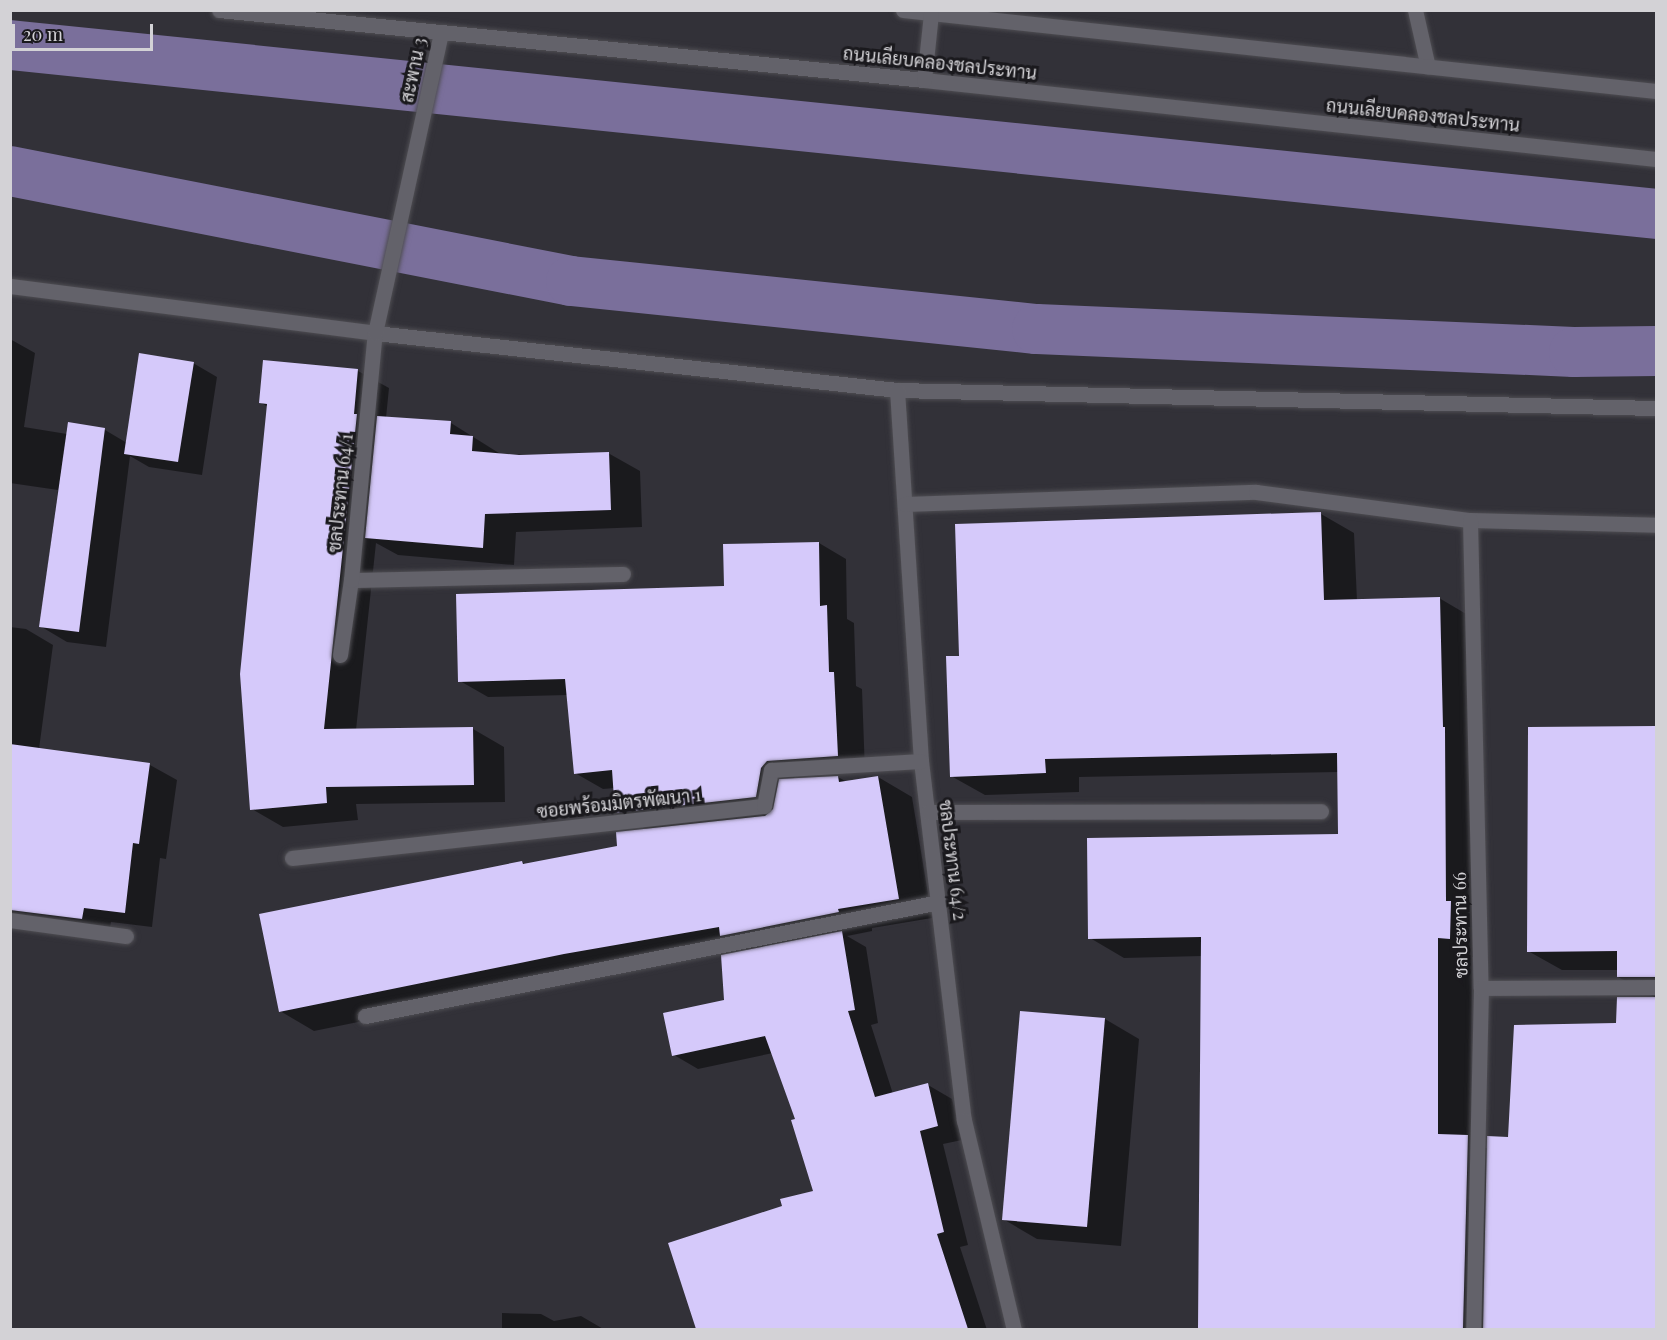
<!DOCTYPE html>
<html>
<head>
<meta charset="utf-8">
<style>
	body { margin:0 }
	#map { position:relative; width:1667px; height:1340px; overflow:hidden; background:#323138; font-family:"Playfair Display",Sarabun,serif }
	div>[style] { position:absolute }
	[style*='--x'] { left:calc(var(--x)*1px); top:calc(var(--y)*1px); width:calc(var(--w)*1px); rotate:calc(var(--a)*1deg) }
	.shadow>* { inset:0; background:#0007 }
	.canal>* { height:50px; margin:-25px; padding:0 25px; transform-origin:25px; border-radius:25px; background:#7a6f9b }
	.building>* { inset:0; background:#d5c9fa }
	.roads { filter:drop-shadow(0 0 2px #4e4d52) drop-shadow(0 0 2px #4e4d52) }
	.minor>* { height:15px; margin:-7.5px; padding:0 7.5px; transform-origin:7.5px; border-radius:7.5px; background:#63626a }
	.tertiary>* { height:15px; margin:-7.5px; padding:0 7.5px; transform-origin:7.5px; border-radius:7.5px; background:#63626a }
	span { translate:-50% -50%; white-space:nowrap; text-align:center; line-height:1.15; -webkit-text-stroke:6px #1a191d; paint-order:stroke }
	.street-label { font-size:18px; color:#d3d2d6 }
	.frame { position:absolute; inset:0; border:12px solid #d3d2d6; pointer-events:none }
	.scale { position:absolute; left:12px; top:24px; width:141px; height:27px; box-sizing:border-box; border:3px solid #d3d2d6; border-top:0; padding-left:8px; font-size:18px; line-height:21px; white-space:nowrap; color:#d3d2d6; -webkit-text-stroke:4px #1a191d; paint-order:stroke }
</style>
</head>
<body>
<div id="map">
	<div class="shadow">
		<i style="clip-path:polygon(10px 339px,35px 353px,24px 427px,67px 434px,105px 430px,127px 443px,193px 363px,217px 377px,202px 475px,149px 467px,130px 456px,106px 647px,67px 642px,40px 626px,58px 490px,10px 483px)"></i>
		<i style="clip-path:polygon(358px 371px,389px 388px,386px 418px,451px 423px,502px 455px,608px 453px,640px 471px,642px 527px,516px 532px,514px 565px,398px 555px,376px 543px,356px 730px,473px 729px,504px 747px,505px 802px,356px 804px,358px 820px,283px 827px,252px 809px,268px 407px,260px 402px)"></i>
		<i style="clip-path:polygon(1321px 514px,1354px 533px,1357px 601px,1439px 598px,1473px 618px,1484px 957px,1472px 957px,1471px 1139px,1488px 1149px,1509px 1138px,1618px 1024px,1656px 998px,1618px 977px,1619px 970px,1562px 970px,1528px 951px,1529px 728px,1656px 728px,1656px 1330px,1199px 1330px,1202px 956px,1124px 958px,1090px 938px,1339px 835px,1339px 772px,1079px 777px,1079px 792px,985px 795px,951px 776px,960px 657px)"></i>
		<i style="clip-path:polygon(819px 543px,846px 559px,847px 619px,854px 623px,856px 686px,862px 689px,865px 772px,795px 777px,792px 780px,838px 777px,847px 782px,878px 777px,912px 797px,932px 918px,872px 928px,872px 931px,847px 936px,866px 947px,878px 1023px,871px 1025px,893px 1094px,928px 1085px,952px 1099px,962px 1140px,943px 1144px,968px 1245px,960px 1247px,987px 1330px,697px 1330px,669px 1244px,783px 1207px,815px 1192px,797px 1120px,773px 1053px,698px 1069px,674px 1055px,726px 1002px,749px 951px,743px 947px,599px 973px,314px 1031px,280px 1011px,522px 862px,526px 865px,619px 847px,648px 830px,617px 812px,615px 788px,603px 789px,575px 773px,568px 695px,488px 697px,460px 681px,725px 588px)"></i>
		<i style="clip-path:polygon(10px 627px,26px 629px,53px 645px,39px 749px,150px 765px,177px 780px,166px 859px,160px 858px,152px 927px,111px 922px,109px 933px,10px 917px)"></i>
		<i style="clip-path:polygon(1105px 1019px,1139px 1039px,1121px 1246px,1037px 1239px,1003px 1219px)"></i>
		<i style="clip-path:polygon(502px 1313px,541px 1314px,554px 1321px,581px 1316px,605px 1330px,502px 1330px)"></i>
	</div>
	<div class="canal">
		<i style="--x:10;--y:45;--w:1655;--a:5.86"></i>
		<i style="--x:10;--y:171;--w:572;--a:11.09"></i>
		<i style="--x:571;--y:281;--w:468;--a:5.9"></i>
		<i style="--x:1037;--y:329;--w:537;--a:2.45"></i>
		<i style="--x:1574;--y:352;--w:82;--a:-0.7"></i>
	</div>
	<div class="building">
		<i style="clip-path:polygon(139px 353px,194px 362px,178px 462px,124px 454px)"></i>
		<i style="clip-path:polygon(263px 360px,358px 369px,354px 414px,357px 414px,324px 729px,473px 727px,474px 785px,326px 787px,327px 803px,250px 810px,240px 674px,267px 404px,259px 403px)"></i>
		<i style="clip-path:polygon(377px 416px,451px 421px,450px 434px,473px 436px,472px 451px,519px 455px,609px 452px,611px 510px,485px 514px,483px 548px,365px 538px)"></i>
		<i style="clip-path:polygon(68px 422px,105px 428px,79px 632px,39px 627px)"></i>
		<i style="clip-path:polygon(1321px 512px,1324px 600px,1440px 597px,1443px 727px,1445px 727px,1446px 901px,1451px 901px,1450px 939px,1438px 938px,1438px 1134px,1468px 1135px,1463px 1329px,1198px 1329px,1201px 937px,1088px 939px,1087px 838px,1338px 834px,1337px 753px,1045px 759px,1046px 773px,950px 777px,946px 656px,959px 656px,955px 524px)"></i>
		<i style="clip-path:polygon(819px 542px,820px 606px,827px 605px,829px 672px,834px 672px,838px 756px,767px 761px,761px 768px,756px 797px,615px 813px,612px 770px,574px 774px,565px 679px,458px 682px,456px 594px,724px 586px,723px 544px)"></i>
		<i style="clip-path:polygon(1656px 726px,1656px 977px,1617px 977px,1617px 951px,1527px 952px,1528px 727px)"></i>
		<i style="clip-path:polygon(10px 744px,150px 763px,139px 844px,133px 843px,125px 913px,84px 908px,82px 919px,10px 910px)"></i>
		<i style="clip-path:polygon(838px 776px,839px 782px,878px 776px,899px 899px,838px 909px,839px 912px,720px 936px,719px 927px,564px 954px,279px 1012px,259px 914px,522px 861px,523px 864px,617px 846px,616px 832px,765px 816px,773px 809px,779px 779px)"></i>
		<i style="clip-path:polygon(842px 931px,855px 1010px,848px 1011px,875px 1097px,928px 1083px,938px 1126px,920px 1131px,944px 1232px,937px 1234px,968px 1329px,696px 1329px,668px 1243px,782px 1206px,780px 1199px,813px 1191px,791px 1120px,795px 1119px,765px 1036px,672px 1056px,663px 1013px,724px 1000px,721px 955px)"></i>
		<i style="clip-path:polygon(1617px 997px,1656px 997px,1656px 1329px,1483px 1329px,1487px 1136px,1508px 1137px,1514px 1025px,1616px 1023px)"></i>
		<i style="clip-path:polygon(1020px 1011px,1105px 1018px,1087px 1227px,1002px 1220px)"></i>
	</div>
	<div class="roads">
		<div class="minor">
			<i style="--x:1415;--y:10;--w:58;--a:77.2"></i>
			<i style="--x:10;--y:286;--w:368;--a:7.3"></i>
			<i style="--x:375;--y:333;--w:525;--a:6.23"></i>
			<i style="--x:897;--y:390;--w:759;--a:1.36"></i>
			<i style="--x:897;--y:390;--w:372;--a:86.3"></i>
			<i style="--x:921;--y:761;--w:362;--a:83.2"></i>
			<i style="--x:964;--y:1120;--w:216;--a:76.6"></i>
			<i style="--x:905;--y:504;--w:351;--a:-2"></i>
			<i style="--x:1256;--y:492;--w:216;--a:7.5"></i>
			<i style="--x:1470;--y:520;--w:186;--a:1.5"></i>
			<i style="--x:1470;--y:520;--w:468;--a:88.7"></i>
			<i style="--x:1481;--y:988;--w:342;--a:91.3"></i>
			<i style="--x:351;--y:580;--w:272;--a:-1.3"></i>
			<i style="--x:340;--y:655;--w:76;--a:-81.7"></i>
			<i style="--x:351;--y:580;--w:248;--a:-84.5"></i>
			<i style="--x:375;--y:333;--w:307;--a:-77.6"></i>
			<i style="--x:928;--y:812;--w:393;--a:-0.1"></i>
			<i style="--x:292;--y:858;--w:475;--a:-6.3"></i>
			<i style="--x:764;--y:806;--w:37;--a:-79"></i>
			<i style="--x:771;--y:770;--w:150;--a:-3.4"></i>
			<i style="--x:10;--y:920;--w:117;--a:7.9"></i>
			<i style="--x:1481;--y:988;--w:175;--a:-0.3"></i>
			<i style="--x:365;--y:1016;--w:585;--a:-11.23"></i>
		</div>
		<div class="tertiary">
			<i style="--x:219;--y:10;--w:708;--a:5.67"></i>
			<i style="--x:924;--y:80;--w:736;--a:6.16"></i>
			<i style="--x:903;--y:10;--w:757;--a:6.14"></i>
			<i style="--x:924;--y:80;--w:67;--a:-84"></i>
		</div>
	</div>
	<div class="street-label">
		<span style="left:940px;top:63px;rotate:6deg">ถนนเลียบคลองชลประทาน</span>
		<span style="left:413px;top:70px;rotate:-78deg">สะพาน 3</span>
		<span style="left:1423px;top:115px;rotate:6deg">ถนนเลียบคลองชลประทาน</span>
		<span style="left:340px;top:493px;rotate:-84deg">ชลประทาน 64/1</span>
		<span style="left:619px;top:803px;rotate:-6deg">ซอยพร้อมมิตรพัฒนา 1</span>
		<span style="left:953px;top:860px;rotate:83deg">ชลประทาน 64/2</span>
		<span style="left:1460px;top:925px;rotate:-91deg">ชลประทาน 66</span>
	</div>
	<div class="frame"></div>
	<div class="scale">20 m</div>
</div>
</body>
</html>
